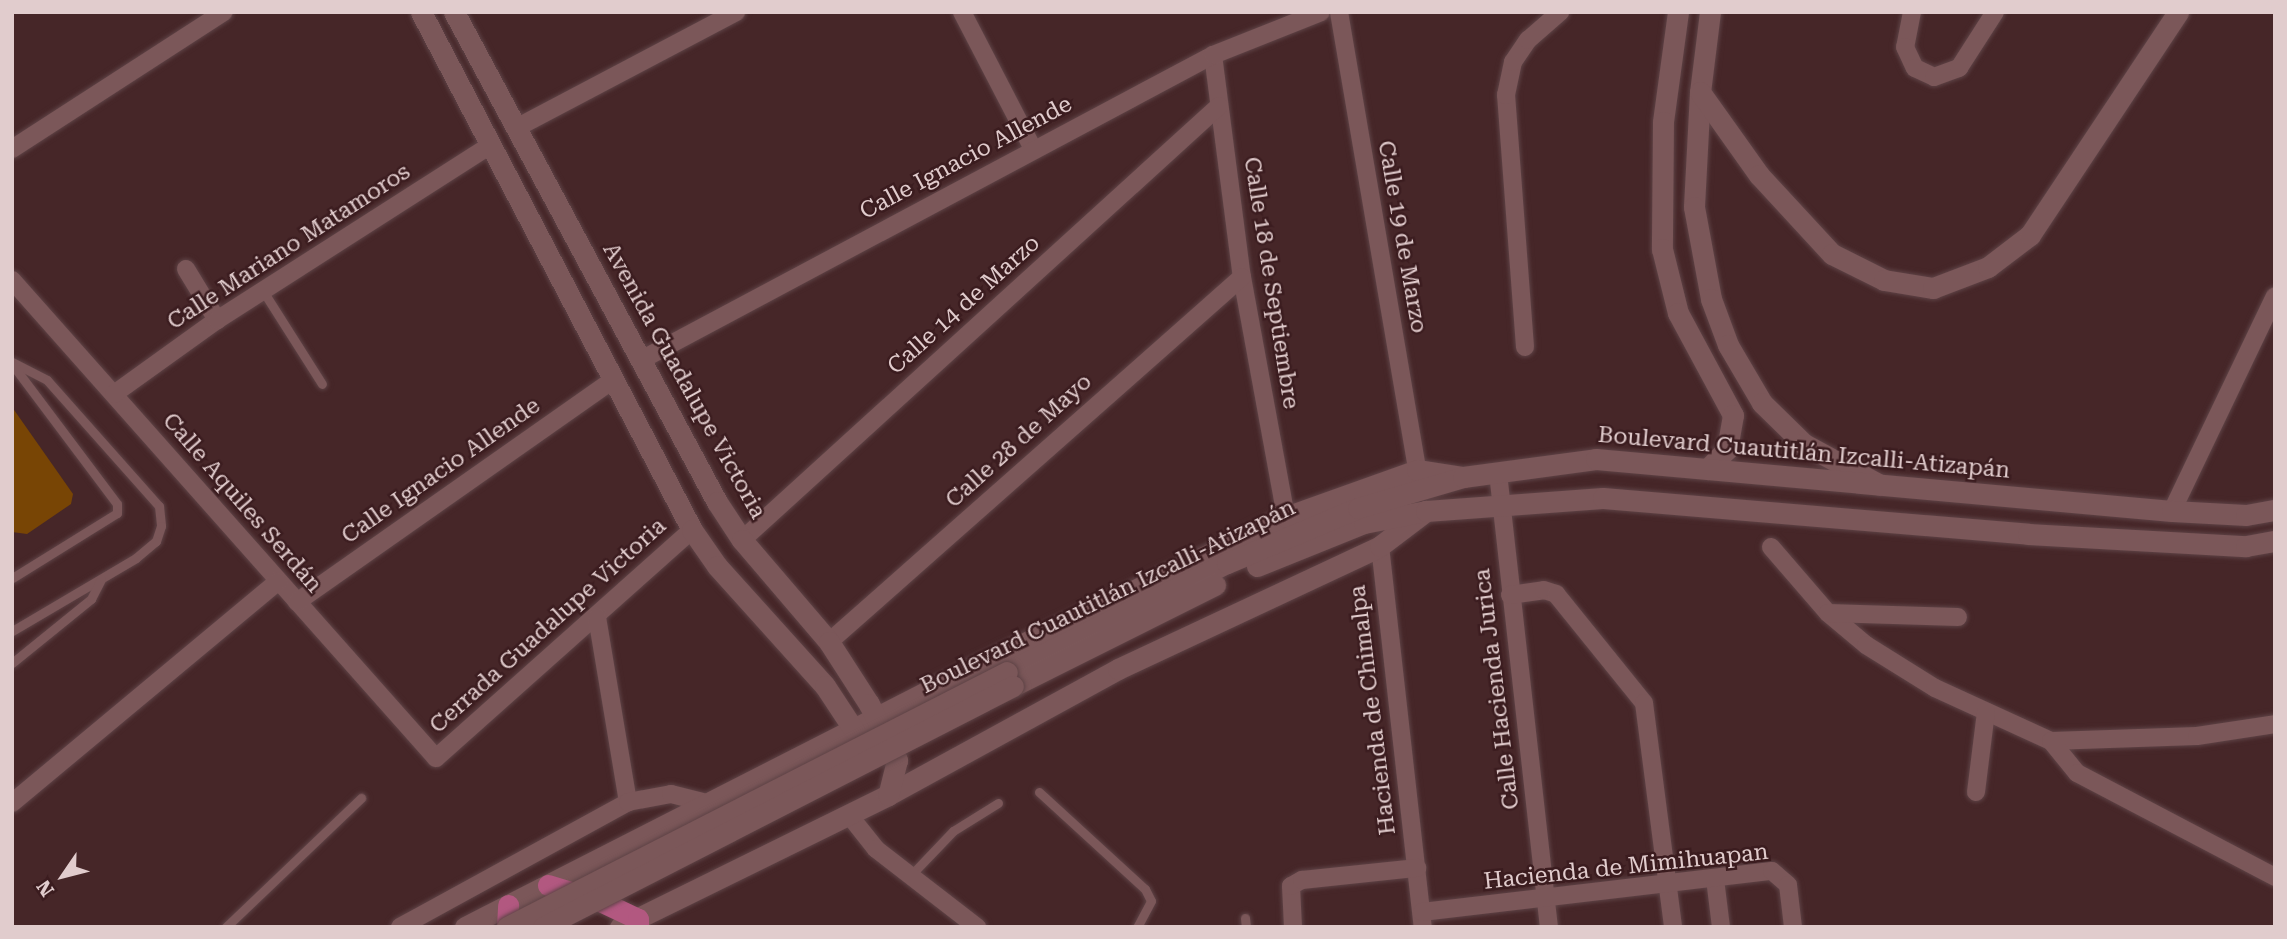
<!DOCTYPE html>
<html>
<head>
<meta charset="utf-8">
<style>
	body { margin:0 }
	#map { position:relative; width:2287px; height:939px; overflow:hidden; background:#462628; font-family:"Roboto Serif",serif }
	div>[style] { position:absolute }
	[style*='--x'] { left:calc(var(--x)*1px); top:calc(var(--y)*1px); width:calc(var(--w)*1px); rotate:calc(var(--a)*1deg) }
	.green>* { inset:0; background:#784505 }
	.roads { filter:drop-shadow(0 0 2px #5e4346) drop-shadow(0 0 2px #5e4346) }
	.service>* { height:9px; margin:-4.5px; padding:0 4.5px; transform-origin:4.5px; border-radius:4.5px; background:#7b5759 }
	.minor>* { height:18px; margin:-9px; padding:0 9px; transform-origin:9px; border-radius:9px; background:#7b5759 }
	.tertiary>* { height:21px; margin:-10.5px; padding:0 10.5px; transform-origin:10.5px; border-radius:10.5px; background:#7b5759 }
	.secondary>* { height:21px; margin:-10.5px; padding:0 10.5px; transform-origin:10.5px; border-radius:10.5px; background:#7b5759 }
	.primary>* { height:21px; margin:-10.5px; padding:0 10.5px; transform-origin:10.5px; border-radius:10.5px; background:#b25880 }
	.bridges { filter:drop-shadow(0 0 2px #5e4346) drop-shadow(0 0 2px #5e4346) }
	.secondary-bridge>* { height:21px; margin:-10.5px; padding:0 10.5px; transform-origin:10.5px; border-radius:10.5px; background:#7b5759 }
	span { translate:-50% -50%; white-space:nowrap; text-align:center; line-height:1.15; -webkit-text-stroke:5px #3b1c1f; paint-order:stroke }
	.street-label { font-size:23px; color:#e1cccd }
	.frame { position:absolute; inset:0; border:14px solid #e1cccd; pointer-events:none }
	.north { position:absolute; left:28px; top:841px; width:70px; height:70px; -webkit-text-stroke:5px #3b1c1f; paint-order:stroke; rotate:235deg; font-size:19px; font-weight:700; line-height:28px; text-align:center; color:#e1cccd }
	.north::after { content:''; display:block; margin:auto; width:24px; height:32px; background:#e1cccd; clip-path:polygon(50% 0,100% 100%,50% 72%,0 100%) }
</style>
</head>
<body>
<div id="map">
	<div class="green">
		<i style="clip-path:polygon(12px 407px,73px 494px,71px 504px,27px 534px,12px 532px)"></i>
	</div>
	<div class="roads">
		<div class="service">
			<i style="--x:263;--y:291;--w:110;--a:57.6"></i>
			<i style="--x:12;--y:362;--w:39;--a:27"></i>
			<i style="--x:47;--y:380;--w:169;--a:48.4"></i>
			<i style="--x:159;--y:506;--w:20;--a:84"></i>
			<i style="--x:161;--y:526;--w:16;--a:108"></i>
			<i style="--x:156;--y:541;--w:26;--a:140"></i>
			<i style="--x:136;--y:558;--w:144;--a:149.5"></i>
			<i style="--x:12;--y:364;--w:175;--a:53.1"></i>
			<i style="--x:117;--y:504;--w:9;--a:90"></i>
			<i style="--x:117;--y:513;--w:123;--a:148.2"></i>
			<i style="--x:12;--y:663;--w:102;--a:-39"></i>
			<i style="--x:91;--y:599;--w:22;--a:-63"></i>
			<i style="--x:1039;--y:792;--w:144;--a:42.5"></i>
			<i style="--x:1145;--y:889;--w:13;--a:63"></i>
			<i style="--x:1151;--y:901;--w:30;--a:118"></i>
			<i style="--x:911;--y:875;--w:61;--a:-46.3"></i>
			<i style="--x:953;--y:831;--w:53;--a:-31.9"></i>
			<i style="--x:1245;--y:918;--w:9;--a:84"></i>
			<i style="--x:226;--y:927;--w:187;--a:-43.7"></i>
		</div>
		<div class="minor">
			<i style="--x:962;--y:12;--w:154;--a:62.6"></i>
			<i style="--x:1339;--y:12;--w:465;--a:80.3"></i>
			<i style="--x:1912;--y:12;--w:36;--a:101"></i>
			<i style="--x:1905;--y:47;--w:23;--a:65"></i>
			<i style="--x:1915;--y:68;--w:21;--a:25"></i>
			<i style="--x:1934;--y:77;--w:27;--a:-20"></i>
			<i style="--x:1959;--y:68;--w:67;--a:-57.3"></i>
			<i style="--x:1213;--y:55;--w:224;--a:82.6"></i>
			<i style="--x:1242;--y:277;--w:244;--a:79.6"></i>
			<i style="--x:516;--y:128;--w:249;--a:-27.8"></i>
			<i style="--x:12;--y:149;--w:252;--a:-32.9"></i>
			<i style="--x:186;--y:269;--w:60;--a:58.7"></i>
			<i style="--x:12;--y:280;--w:639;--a:48.43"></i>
			<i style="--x:436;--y:758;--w:343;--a:-41.7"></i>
			<i style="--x:1525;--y:347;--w:253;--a:-94.3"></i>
			<i style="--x:1506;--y:95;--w:34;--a:-78"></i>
			<i style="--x:1513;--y:62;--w:27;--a:-56"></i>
			<i style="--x:1528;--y:40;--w:43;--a:-41.2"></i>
			<i style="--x:641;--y:360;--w:648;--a:-28.07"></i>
			<i style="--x:1213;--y:55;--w:116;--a:-21.7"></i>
			<i style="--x:114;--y:394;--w:127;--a:-35.7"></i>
			<i style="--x:217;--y:320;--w:326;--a:-32.6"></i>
			<i style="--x:1498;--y:473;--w:457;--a:83.6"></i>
			<i style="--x:2172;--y:511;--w:238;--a:-64.4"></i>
			<i style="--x:742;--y:540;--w:645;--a:-42.3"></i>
			<i style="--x:1380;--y:546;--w:383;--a:83.6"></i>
			<i style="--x:1771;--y:547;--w:87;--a:49.2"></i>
			<i style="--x:1828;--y:613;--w:50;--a:40.1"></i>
			<i style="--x:1866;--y:645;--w:81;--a:31.9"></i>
			<i style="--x:1935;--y:688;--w:128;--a:24.6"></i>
			<i style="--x:2051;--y:741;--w:146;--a:-2"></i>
			<i style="--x:2197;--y:736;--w:79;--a:-8.7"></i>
			<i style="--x:1510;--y:595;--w:34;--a:-8"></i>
			<i style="--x:1544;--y:590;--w:13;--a:18"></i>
			<i style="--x:1556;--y:594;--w:140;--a:51.1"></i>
			<i style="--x:1644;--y:703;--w:226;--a:82.6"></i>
			<i style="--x:297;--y:602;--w:386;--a:-35.1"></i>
			<i style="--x:1828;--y:613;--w:130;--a:1.8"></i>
			<i style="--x:597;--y:617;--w:188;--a:80.5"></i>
			<i style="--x:829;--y:642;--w:551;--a:-41.47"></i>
			<i style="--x:2051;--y:741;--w:41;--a:50.9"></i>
			<i style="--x:2077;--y:773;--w:224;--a:27.7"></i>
			<i style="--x:1976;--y:792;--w:81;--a:-82.9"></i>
			<i style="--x:12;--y:803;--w:346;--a:-39.8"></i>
			<i style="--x:849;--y:815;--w:43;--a:51.5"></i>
			<i style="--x:876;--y:849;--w:128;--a:37.7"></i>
			<i style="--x:1715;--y:879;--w:48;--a:82.9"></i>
			<i style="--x:1422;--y:912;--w:352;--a:-6.7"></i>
			<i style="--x:1772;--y:871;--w:21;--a:41"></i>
			<i style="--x:1788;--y:885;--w:42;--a:83.2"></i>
			<i style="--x:400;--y:927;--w:260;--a:-28.7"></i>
			<i style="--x:628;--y:802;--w:44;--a:-10.5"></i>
			<i style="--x:671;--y:794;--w:36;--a:14"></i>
			<i style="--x:1293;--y:927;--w:41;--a:-92.8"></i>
			<i style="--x:1291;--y:886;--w:13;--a:-29"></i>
			<i style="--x:1302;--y:880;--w:116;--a:-6"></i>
		</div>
		<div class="tertiary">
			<i style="--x:1678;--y:12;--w:111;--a:97.8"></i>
			<i style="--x:1663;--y:122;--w:127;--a:90.5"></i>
			<i style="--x:1662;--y:249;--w:66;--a:76"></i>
			<i style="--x:1678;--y:313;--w:116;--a:61.7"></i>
			<i style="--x:1733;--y:415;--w:35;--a:100"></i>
			<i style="--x:1727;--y:449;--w:28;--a:134"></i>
			<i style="--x:1710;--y:12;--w:81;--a:97.1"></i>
			<i style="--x:1700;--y:92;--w:115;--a:93"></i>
			<i style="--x:1694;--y:207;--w:94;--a:79.5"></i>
			<i style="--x:1711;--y:299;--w:49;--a:69.7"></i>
			<i style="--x:1728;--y:345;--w:67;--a:59.6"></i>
			<i style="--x:1762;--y:403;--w:59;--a:44.3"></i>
			<i style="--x:1804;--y:444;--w:86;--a:28.3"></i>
			<i style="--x:1700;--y:92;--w:102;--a:54.6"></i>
			<i style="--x:1759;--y:175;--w:108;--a:47.3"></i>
			<i style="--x:1832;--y:254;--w:58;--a:26.6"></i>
			<i style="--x:1884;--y:280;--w:50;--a:9.3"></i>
			<i style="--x:1933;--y:288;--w:59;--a:-20.9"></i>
			<i style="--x:1988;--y:267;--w:53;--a:-37.3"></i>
			<i style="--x:2030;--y:235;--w:268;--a:-56.4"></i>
			<i style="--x:465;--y:927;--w:572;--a:-27.01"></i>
			<i style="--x:975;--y:667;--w:345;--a:-25.7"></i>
			<i style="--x:1286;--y:517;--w:139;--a:-19.7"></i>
			<i style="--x:1417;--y:470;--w:47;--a:8.7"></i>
			<i style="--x:620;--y:927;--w:299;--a:-26.2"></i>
			<i style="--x:888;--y:795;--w:262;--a:-28.7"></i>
			<i style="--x:1118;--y:669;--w:289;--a:-25.1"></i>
			<i style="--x:1380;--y:546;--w:58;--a:-37.3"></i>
		</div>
		<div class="secondary">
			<i style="--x:421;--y:12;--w:585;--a:62.38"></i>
			<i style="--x:692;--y:530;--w:44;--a:55.2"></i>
			<i style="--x:717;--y:566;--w:161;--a:48"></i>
			<i style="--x:825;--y:686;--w:53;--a:56.6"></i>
			<i style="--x:454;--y:12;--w:556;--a:61.78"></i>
			<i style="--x:717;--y:502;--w:45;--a:56.7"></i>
			<i style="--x:742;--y:540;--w:134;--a:49.5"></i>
			<i style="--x:829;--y:642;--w:74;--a:57.2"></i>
			<i style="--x:869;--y:704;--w:63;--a:63.4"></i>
			<i style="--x:897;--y:760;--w:36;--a:104"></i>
			<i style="--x:1257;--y:566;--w:115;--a:-21.9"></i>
			<i style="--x:1364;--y:523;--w:63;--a:-11"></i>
			<i style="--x:1426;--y:511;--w:177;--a:-4.2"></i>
			<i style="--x:1603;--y:498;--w:427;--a:4.8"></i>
			<i style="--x:2028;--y:534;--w:218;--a:3.2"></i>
			<i style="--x:2246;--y:546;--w:29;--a:-10"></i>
			<i style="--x:1007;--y:672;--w:246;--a:-26.4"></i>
			<i style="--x:1227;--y:563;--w:142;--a:-22.8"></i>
			<i style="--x:1358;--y:508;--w:109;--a:-16.4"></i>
			<i style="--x:1463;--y:477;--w:134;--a:-7.7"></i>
			<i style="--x:1596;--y:459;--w:578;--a:5.16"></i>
			<i style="--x:2172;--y:511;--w:74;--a:3.1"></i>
			<i style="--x:2246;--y:515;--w:29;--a:-10"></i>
			<i style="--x:1013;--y:686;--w:226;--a:-26.6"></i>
		</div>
		<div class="primary">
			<i style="--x:548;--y:885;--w:54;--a:17.1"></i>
			<i style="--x:600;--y:901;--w:42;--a:25.3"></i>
			<i style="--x:638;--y:919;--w:8;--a:90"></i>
			<i style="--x:507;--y:927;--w:22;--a:-87"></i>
		</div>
	</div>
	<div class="bridges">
		<div class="secondary-bridge">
			<i style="--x:507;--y:927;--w:561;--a:-27.02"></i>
			<i style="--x:543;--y:927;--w:528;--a:-27.15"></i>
		</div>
	</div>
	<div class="street-label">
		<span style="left:966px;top:158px;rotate:-28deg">Calle Ignacio Allende</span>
		<span style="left:1402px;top:237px;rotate:80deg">Calle 19 de Marzo</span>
		<span style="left:289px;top:247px;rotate:-33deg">Calle Mariano Matamoros</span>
		<span style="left:1271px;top:283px;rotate:81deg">Calle 18 de Septiembre</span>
		<span style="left:964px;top:305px;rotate:-42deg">Calle 14 de Marzo</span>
		<span style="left:684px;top:381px;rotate:61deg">Avenida Guadalupe Victoria</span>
		<span style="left:1019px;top:441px;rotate:-42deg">Calle 28 de Mayo</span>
		<span style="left:1804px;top:453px;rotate:5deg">Boulevard Cuautitlán Izcalli-Atizapán</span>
		<span style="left:441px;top:471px;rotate:-35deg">Calle Ignacio Allende</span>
		<span style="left:242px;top:503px;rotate:49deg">Calle Aquiles Serdán</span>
		<span style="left:1108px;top:597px;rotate:-26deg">Boulevard Cuautitlán Izcalli-Atizapán</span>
		<span style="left:548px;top:626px;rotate:-42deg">Cerrada Guadalupe Victoria</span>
		<span style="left:1497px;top:689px;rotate:-97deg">Calle Hacienda Jurica</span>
		<span style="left:1373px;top:710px;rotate:-97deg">Hacienda de Chimalpa</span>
		<span style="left:1626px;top:867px;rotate:-6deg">Hacienda de Mimihuapan</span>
	</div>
	<div class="frame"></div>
	<div class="north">N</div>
</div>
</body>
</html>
